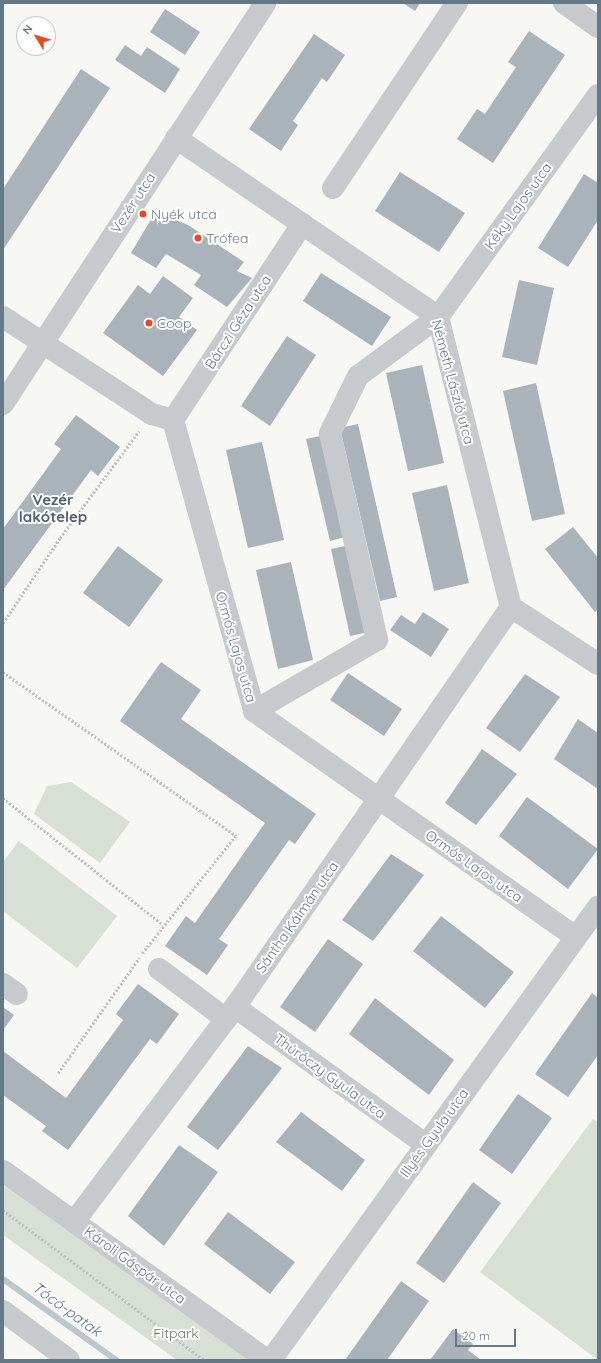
<!DOCTYPE html>
<html>
<head>
<meta charset="utf-8">
<style>
	body { margin:0 }
	#map { position:relative; width:601px; height:1363px; overflow:hidden; background:#f7f7f3; font-family:Quicksand,sans-serif }
	div>[style] { position:absolute }
	[style*='--x'] { left:calc(var(--x)*1px); top:calc(var(--y)*1px); width:calc(var(--w)*1px); rotate:calc(var(--a)*1deg) }
	.green>* { inset:0; background:#d8dfd4 }
	.stream>* { height:6px; margin:-3px; padding:0 3px; transform-origin:3px; border-radius:3px; background:#bbc8cb }
	.building>* { inset:0; background:#aab3b9 }
	.path>* { height:2.5px; margin-top:-1.25px; transform-origin:0; background:repeating-linear-gradient(90deg,#bdc0c2 0 2px,transparent 0 4px) }
	.minor>* { height:22px; margin:-11px; padding:0 11px; transform-origin:11px; border-radius:11px; background:#c6cacd }
	.dots>* { width:11px; height:11px; translate:-50% -50%; box-sizing:border-box; border:2px solid #fff; border-radius:50% }
	span { translate:-50% -50%; white-space:nowrap; text-align:center; line-height:1.15; -webkit-text-stroke:4px #fff; paint-order:stroke }
	.street-label { font-size:14px; color:#647886 }
	.poi-label { font-size:14px; color:#647886 }
	.left { translate:0 -50%; text-align:left }
	.park-label { font-size:14px; color:#65785f }
	.neighbourhood-label { font-size:15px; color:#52606b; font-weight:700 }
	.water-label { font-size:15px; color:#607a82; font-style:italic }
	.frame { position:absolute; inset:0; border:4px solid #647886; pointer-events:none }
	.north { position:absolute; left:16px; top:16px; width:40px; height:40px; box-sizing:border-box; background:#fff; border:1px solid #c1c9cf; border-radius:50%; rotate:308deg; font-size:11px; font-weight:700; line-height:16px; text-align:center; color:#647886 }
	.north::after { content:''; display:block; margin:auto; width:14px; height:18px; background:#ec4a1e; clip-path:polygon(50% 0,100% 100%,50% 72%,0 100%) }
	.scale { position:absolute; left:455px; top:1329px; width:61px; height:18px; box-sizing:border-box; border:2px solid #647886; border-top:0; padding-left:5px; font-size:12px; line-height:14px; white-space:nowrap; color:#647886; -webkit-text-stroke:3px #fff; paint-order:stroke }
</style>
</head>
<body>
<div id="map">
	<div class="green">
		<i style="clip-path:polygon(71px 782px,130px 822px,100px 863px,34px 814px,47px 786px)"></i>
		<i style="clip-path:polygon(19px 841px,117px 916px,77px 968px,3px 911px,3px 862px)"></i>
		<i style="clip-path:polygon(593px 1119px,598px 1122px,598px 1360px,480px 1272px)"></i>
		<i style="clip-path:polygon(3px 1185px,250px 1360px,177px 1360px,3px 1235px)"></i>
	</div>
	<div class="stream">
		<i style="--x:3;--y:1279;--w:139;--a:35.6"></i>
	</div>
	<div class="building">
		<i style="clip-path:polygon(403px 3px,420px 3px,415px 11px)"></i>
		<i style="clip-path:polygon(165px 9px,200px 32px,185px 55px,150px 32px)"></i>
		<i style="clip-path:polygon(529px 31px,565px 55px,493px 163px,457px 139px,477px 109px,485px 114px,516px 67px,508px 62px)"></i>
		<i style="clip-path:polygon(314px 34px,345px 55px,327px 82px,322px 78px,293px 121px,298px 125px,281px 151px,249px 129px)"></i>
		<i style="clip-path:polygon(125px 45px,141px 56px,147px 47px,180px 69px,165px 93px,115px 60px)"></i>
		<i style="clip-path:polygon(81px 69px,110px 88px,3px 250px,3px 189px)"></i>
		<i style="clip-path:polygon(400px 172px,465px 213px,439px 252px,375px 211px)"></i>
		<i style="clip-path:polygon(584px 174px,598px 183px,598px 220px,568px 267px,538px 248px)"></i>
		<i style="clip-path:polygon(156px 211px,188px 225px,244px 262px,237px 271px,252px 278px,227px 307px,194px 285px,201px 275px,166px 254px,156px 268px,131px 253px)"></i>
		<i style="clip-path:polygon(321px 273px,391px 317px,372px 346px,303px 301px)"></i>
		<i style="clip-path:polygon(163px 276px,193px 298px,179px 317px,197px 330px,163px 376px,103px 333px,138px 285px,150px 294px)"></i>
		<i style="clip-path:polygon(519px 280px,554px 288px,537px 365px,502px 357px)"></i>
		<i style="clip-path:polygon(287px 336px,316px 355px,270px 426px,241px 406px)"></i>
		<i style="clip-path:polygon(422px 365px,444px 463px,408px 471px,386px 373px)"></i>
		<i style="clip-path:polygon(536px 383px,565px 514px,532px 521px,503px 391px)"></i>
		<i style="clip-path:polygon(76px 415px,120px 447px,98px 476px,91px 470px,3px 590px,3px 529px,61px 449px,54px 444px)"></i>
		<i style="clip-path:polygon(358px 424px,397px 597px,380px 601px,340px 428px)"></i>
		<i style="clip-path:polygon(325px 435px,349px 536px,330px 541px,306px 439px)"></i>
		<i style="clip-path:polygon(262px 442px,284px 540px,248px 548px,226px 450px)"></i>
		<i style="clip-path:polygon(447px 485px,469px 583px,434px 591px,412px 493px)"></i>
		<i style="clip-path:polygon(573px 527px,598px 558px,598px 609px,595px 612px,545px 549px)"></i>
		<i style="clip-path:polygon(350px 545px,369px 632px,350px 636px,331px 549px)"></i>
		<i style="clip-path:polygon(118px 546px,163px 580px,129px 627px,83px 593px)"></i>
		<i style="clip-path:polygon(291px 562px,313px 660px,278px 669px,256px 570px)"></i>
		<i style="clip-path:polygon(423px 612px,449px 629px,431px 657px,390px 630px,401px 615px,415px 624px)"></i>
		<i style="clip-path:polygon(161px 662px,201px 690px,181px 719px,316px 814px,295px 844px,289px 840px,219px 939px,228px 945px,207px 975px,165px 946px,186px 916px,195px 923px,265px 823px,120px 721px)"></i>
		<i style="clip-path:polygon(348px 673px,402px 709px,384px 736px,330px 700px)"></i>
		<i style="clip-path:polygon(525px 674px,560px 697px,520px 752px,486px 728px)"></i>
		<i style="clip-path:polygon(578px 719px,598px 733px,598px 789px,554px 759px)"></i>
		<i style="clip-path:polygon(482px 749px,517px 774px,476px 825px,445px 803px)"></i>
		<i style="clip-path:polygon(527px 797px,598px 849px,568px 889px,499px 836px)"></i>
		<i style="clip-path:polygon(391px 854px,424px 875px,373px 941px,342px 920px)"></i>
		<i style="clip-path:polygon(441px 916px,514px 972px,485px 1008px,413px 951px)"></i>
		<i style="clip-path:polygon(328px 939px,363px 964px,315px 1032px,280px 1007px)"></i>
		<i style="clip-path:polygon(138px 984px,179px 1014px,157px 1044px,150px 1039px,68px 1150px,42px 1131px,46px 1126px,3px 1095px,3px 1051px,66px 1098px,123px 1020px,116px 1014px)"></i>
		<i style="clip-path:polygon(592px 993px,598px 998px,598px 1055px,568px 1097px,535px 1074px)"></i>
		<i style="clip-path:polygon(375px 998px,454px 1060px,429px 1095px,349px 1034px)"></i>
		<i style="clip-path:polygon(3px 1007px,14px 1015px,3px 1030px)"></i>
		<i style="clip-path:polygon(248px 1046px,282px 1068px,218px 1150px,187px 1127px)"></i>
		<i style="clip-path:polygon(518px 1094px,552px 1118px,512px 1174px,479px 1150px)"></i>
		<i style="clip-path:polygon(301px 1112px,365px 1160px,342px 1191px,276px 1142px)"></i>
		<i style="clip-path:polygon(179px 1145px,218px 1172px,164px 1246px,128px 1216px)"></i>
		<i style="clip-path:polygon(473px 1182px,501px 1203px,444px 1283px,416px 1263px)"></i>
		<i style="clip-path:polygon(228px 1212px,295px 1262px,270px 1294px,204px 1244px)"></i>
		<i style="clip-path:polygon(401px 1281px,429px 1301px,387px 1360px,345px 1360px)"></i>
		<i style="clip-path:polygon(453px 1329px,473px 1344px,468px 1350px,481px 1360px,430px 1360px)"></i>
	</div>
	<div class="path">
		<i style="--x:3;--y:623;--w:102;--a:-56.2"></i>
		<i style="--x:60;--y:538;--w:133;--a:-53.6"></i>
		<i style="--x:3;--y:672;--w:285;--a:35.1"></i>
		<i style="--x:236;--y:836;--w:151;--a:128.5"></i>
		<i style="--x:3;--y:798;--w:204;--a:38.4"></i>
		<i style="--x:58;--y:1073;--w:141;--a:-54.8"></i>
		<i style="--x:3;--y:1210;--w:251;--a:36.7"></i>
	</div>
	<div class="minor">
		<i style="--x:564;--y:3;--w:42;--a:35.2"></i>
		<i style="--x:176;--y:138;--w:317;--a:34.3"></i>
		<i style="--x:438;--y:317;--w:299;--a:75.9"></i>
		<i style="--x:511;--y:607;--w:104;--a:33.2"></i>
		<i style="--x:333;--y:188;--w:223;--a:-56.2"></i>
		<i style="--x:3;--y:317;--w:178;--a:33.1"></i>
		<i style="--x:152;--y:414;--w:22;--a:16"></i>
		<i style="--x:173;--y:420;--w:302;--a:74.4"></i>
		<i style="--x:254;--y:711;--w:393;--a:35.1"></i>
		<i style="--x:3;--y:404;--w:479;--a:-56.8"></i>
		<i style="--x:173;--y:420;--w:235;--a:-56.6"></i>
		<i style="--x:254;--y:711;--w:142;--a:-30"></i>
		<i style="--x:377;--y:640;--w:212;--a:-102.8"></i>
		<i style="--x:330;--y:433;--w:64;--a:-63.8"></i>
		<i style="--x:358;--y:376;--w:99;--a:-36.4"></i>
		<i style="--x:438;--y:317;--w:274;--a:-54.2"></i>
		<i style="--x:159;--y:969;--w:84;--a:36.7"></i>
		<i style="--x:3;--y:984;--w:17;--a:36"></i>
		<i style="--x:235;--y:1007;--w:234;--a:35.8"></i>
		<i style="--x:3;--y:1171;--w:325;--a:35.6"></i>
		<i style="--x:74;--y:1222;--w:269;--a:-53.2"></i>
		<i style="--x:235;--y:1007;--w:486;--a:-55.4"></i>
		<i style="--x:3;--y:1311;--w:82;--a:36.6"></i>
		<i style="--x:271;--y:1360;--w:559;--a:-54.18"></i>
	</div>
	<div class="dots">
		<i style="left:143px;top:214px;background:#ec4a1e"></i>
		<i style="left:198px;top:238px;background:#ec4a1e"></i>
		<i style="left:149px;top:323px;background:#ec4a1e"></i>
	</div>
	<div class="street-label">
		<span style="left:133px;top:203px;rotate:-57deg">Vezér utca</span>
		<span style="left:518px;top:206px;rotate:-54deg">Kéky Lajos utca</span>
		<span style="left:238px;top:322px;rotate:-57deg">Bárczi Géza utca</span>
		<span style="left:453px;top:382px;rotate:75deg">Németh László utca</span>
		<span style="left:236px;top:647px;rotate:74deg">Ormós Lajos utca</span>
		<span style="left:474px;top:866px;rotate:35deg">Ormós Lajos utca</span>
		<span style="left:297px;top:917px;rotate:-55deg">Sántha Kálmán utca</span>
		<span style="left:330px;top:1076px;rotate:36deg">Thúróczy Gyula utca</span>
		<span style="left:434px;top:1133px;rotate:-54deg">Illyés Gyula utca</span>
		<span style="left:135px;top:1265px;rotate:36deg">Károli Gáspár utca</span>
	</div>
	<div class="poi-label">
		<span class="left" style="left:151px;top:214px">Nyék utca</span>
		<span class="left" style="left:206px;top:238px">Trófea</span>
		<span class="left" style="left:157px;top:323px">Coop</span>
	</div>
	<div class="park-label">
		<span style="left:176px;top:1333px">Fitpark</span>
	</div>
	<div class="neighbourhood-label">
		<span style="left:53px;top:508px">Vezér<br>lakótelep</span>
	</div>
	<div class="water-label">
		<span style="left:67px;top:1309px;rotate:36deg">Tócó-patak</span>
	</div>
	<div class="frame"></div>
	<div class="north">N</div>
	<div class="scale">20 m</div>
</div>
</body>
</html>
